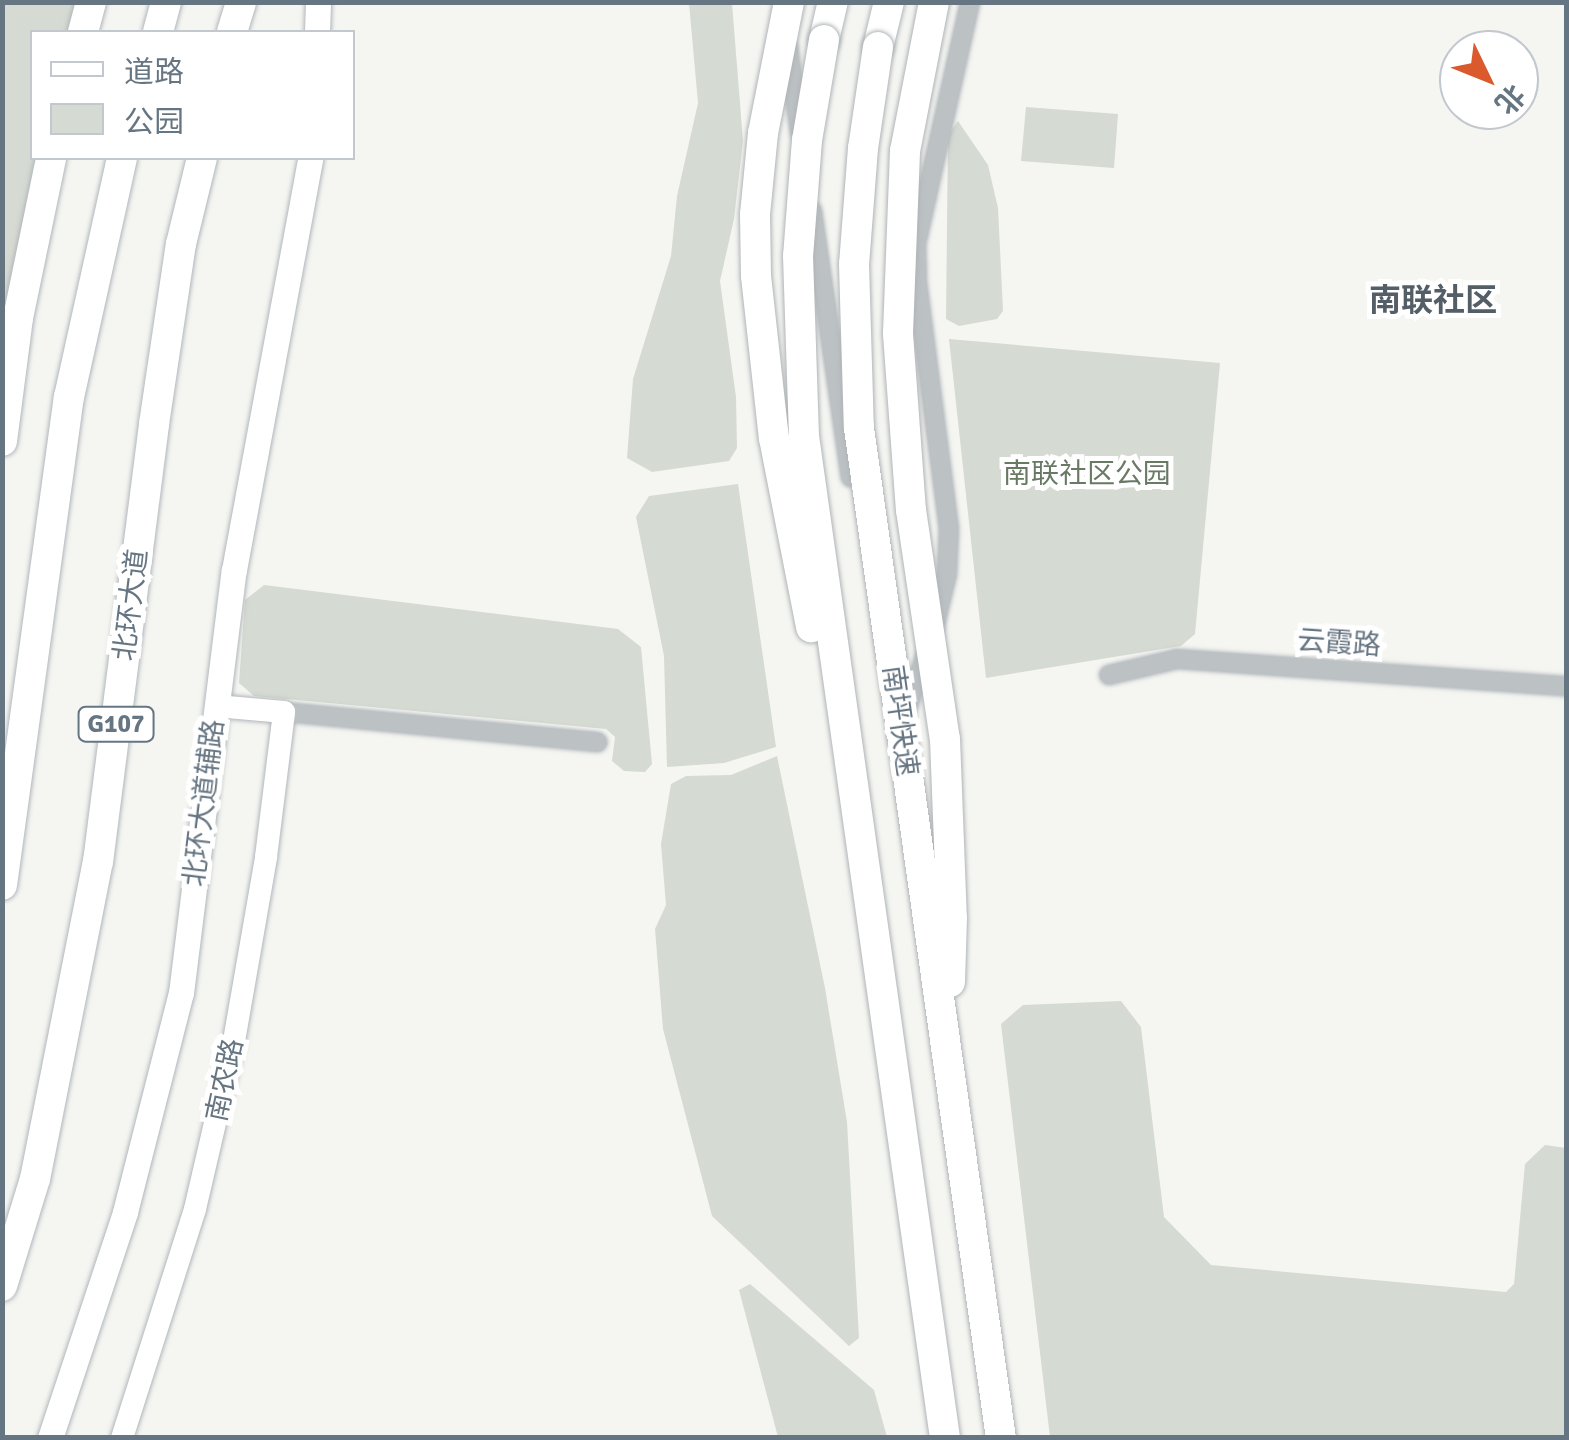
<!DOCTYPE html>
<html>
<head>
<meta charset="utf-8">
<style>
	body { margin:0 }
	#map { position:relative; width:1569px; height:1440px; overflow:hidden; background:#f5f6f2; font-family:Signika,"Noto Sans SC",sans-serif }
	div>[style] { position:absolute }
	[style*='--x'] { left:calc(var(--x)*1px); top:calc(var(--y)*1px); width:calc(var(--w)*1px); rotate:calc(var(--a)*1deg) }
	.green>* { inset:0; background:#d5dad2 }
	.roads { filter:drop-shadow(0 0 2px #b1b6bb) drop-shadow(0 0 2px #b1b6bb) }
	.street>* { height:18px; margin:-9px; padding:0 9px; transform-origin:9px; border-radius:9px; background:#bcc1c4 }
	.secondary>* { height:22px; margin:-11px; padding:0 11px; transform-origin:11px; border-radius:11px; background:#fff }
	.primary>* { height:25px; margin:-12.5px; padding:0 12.5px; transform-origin:12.5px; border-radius:12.5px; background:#fff }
	.highway>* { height:30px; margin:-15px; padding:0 15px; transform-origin:15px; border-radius:15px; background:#fff }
	.bridges { filter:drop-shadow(0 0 2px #b0b4b7) drop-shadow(0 0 2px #b0b4b7) }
	.highway-bridge>* { height:30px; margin:-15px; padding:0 15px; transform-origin:15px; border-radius:15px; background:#fff }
	span { translate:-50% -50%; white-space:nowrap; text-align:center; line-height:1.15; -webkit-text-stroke:10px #fff; paint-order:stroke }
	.shield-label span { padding:2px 8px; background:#fff; border:2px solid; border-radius:8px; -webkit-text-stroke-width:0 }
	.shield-label { font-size:25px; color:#667582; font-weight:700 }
	.park-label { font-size:28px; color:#687964 }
	.street-label { font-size:28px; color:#667582 }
	.quarter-label { font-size:32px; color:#535e67; font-weight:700 }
	.frame { position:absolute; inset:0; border:5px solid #667582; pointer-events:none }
	.legend { position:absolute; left:30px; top:30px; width:325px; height:130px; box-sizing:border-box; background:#fff; border:2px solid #c2c8cd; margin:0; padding:12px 18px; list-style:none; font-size:30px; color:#667582 }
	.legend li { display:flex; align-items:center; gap:20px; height:50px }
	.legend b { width:50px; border:2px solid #c2c8cd }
	.north { position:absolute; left:1439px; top:30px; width:100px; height:100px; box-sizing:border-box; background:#fff; border:2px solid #c2c8cd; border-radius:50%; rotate:133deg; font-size:28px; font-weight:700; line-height:40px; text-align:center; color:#667582 }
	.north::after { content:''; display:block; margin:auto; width:35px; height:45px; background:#db5a2d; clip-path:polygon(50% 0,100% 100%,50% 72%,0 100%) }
</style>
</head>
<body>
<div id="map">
	<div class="green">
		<i style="clip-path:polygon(3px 3px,76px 3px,70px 32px,32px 32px,32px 158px,42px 158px,3px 340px)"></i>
		<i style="clip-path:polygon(689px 3px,732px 3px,743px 141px,734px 219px,720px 281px,736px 397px,737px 448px,729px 461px,652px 472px,627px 458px,633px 379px,671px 256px,677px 196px,698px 103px)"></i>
		<i style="clip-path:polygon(1026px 107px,1118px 114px,1114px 168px,1021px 161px)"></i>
		<i style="clip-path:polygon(958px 121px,988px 165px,998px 208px,1003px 311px,997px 319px,959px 326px,946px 319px,948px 135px)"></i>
		<i style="clip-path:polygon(949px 339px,1220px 363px,1195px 634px,1181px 646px,986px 678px)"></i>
		<i style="clip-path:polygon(738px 484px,776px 747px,724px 763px,667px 767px,664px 656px,636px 517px,649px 496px)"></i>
		<i style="clip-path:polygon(264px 585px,618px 629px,641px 647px,652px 764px,645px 772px,624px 771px,612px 761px,615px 737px,606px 729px,254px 696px,239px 683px,245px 600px)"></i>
		<i style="clip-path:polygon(777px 756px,825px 988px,847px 1122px,859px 1338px,849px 1346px,712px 1216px,663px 1029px,655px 929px,666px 905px,661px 844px,671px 784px,686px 776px,731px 775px)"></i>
		<i style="clip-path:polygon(1121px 1001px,1141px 1027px,1164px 1217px,1211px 1265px,1506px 1292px,1514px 1284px,1525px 1164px,1545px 1145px,1566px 1148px,1566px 1437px,1050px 1437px,1001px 1024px,1023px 1005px)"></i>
		<i style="clip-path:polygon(750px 1284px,874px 1390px,887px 1437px,778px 1437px,739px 1290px)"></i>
	</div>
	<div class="roads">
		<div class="street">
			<i style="--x:788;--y:48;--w:84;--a:81.8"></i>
			<i style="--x:812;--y:211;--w:269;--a:81.7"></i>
			<i style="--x:934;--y:628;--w:56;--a:-76.5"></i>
			<i style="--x:947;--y:574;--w:45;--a:-87.5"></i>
			<i style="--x:949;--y:529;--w:247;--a:-97.4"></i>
			<i style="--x:917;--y:284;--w:40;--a:-91.4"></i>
			<i style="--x:916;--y:244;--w:248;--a:-77.4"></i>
			<i style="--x:1109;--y:675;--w:70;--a:-13.2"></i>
			<i style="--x:1177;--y:659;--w:390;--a:4"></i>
			<i style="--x:284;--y:712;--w:315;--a:5.5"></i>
			<i style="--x:905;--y:713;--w:64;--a:-69.9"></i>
		</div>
		<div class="secondary">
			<i style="--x:122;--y:1438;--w:240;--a:-72.3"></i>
			<i style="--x:195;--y:1209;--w:172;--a:-76.9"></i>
			<i style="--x:234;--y:1041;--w:187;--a:-80.1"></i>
			<i style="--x:266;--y:857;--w:146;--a:-82.9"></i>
			<i style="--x:284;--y:712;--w:68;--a:-175"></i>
		</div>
		<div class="primary">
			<i style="--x:317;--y:32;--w:30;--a:-88"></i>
			<i style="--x:50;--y:1438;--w:238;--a:-71.6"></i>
			<i style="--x:125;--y:1212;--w:226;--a:-75.7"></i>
			<i style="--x:181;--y:993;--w:426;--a:-82.9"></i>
			<i style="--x:234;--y:570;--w:419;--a:-79.5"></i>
		</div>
		<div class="highway">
			<i style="--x:83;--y:32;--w:31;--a:-75"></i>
			<i style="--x:158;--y:32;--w:31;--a:-75"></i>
			<i style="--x:232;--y:32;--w:31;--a:-73"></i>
			<i style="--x:824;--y:40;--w:39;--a:-77"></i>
			<i style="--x:878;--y:47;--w:46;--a:-76.3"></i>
			<i style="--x:2;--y:441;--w:124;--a:-82.6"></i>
			<i style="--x:18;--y:318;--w:163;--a:-78.3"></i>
			<i style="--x:2;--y:885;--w:493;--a:-82.2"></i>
			<i style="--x:69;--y:397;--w:245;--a:-77.5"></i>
			<i style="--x:2;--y:1286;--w:112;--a:-72.9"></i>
			<i style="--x:35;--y:1179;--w:323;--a:-78.8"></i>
			<i style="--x:98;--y:862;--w:442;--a:-82.7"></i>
			<i style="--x:154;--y:424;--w:182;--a:-81.5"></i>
			<i style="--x:181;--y:244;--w:89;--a:-76.3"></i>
		</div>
	</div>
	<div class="bridges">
		<div class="highway-bridge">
			<i style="--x:789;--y:2;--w:134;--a:101.2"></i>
			<i style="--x:763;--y:133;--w:81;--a:95.6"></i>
			<i style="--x:755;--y:214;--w:62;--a:89.1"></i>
			<i style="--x:756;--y:276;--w:163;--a:83.7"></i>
			<i style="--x:774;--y:438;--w:193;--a:78.9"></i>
			<i style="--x:934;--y:2;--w:152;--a:101"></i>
			<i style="--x:905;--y:151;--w:183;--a:92.2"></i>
			<i style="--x:898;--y:334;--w:176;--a:85.8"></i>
			<i style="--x:911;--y:510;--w:232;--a:81.6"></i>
			<i style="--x:945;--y:739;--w:179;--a:87.8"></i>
			<i style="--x:952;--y:918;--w:64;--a:91.8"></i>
			<i style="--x:824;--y:40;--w:101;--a:99.6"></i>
			<i style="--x:807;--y:140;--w:116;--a:94.4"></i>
			<i style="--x:798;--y:256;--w:180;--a:88.1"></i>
			<i style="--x:804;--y:436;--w:1012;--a:81.99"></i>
			<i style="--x:878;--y:47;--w:102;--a:98.4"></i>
			<i style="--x:863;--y:148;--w:116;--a:94.4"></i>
			<i style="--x:854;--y:264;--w:164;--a:88.3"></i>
			<i style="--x:859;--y:428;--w:1020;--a:82"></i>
		</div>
	</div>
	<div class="shield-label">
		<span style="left:116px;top:724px">G107</span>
	</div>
	<div class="park-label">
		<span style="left:1087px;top:474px">南联社区公园</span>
	</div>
	<div class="street-label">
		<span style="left:131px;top:605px;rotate:-83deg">北环大道</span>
		<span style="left:1339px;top:643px;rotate:4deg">云霞路</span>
		<span style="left:900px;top:721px;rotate:82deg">南坪快速</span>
		<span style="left:204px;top:803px;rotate:-83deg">北环大道辅路</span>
		<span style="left:225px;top:1080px;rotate:-78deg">南农路</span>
	</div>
	<div class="quarter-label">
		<span style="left:1433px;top:301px">南联社区</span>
	</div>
	<div class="frame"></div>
	<ul class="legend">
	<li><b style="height:12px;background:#fff"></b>道路</li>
	<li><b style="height:28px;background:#d5dad2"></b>公园</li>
	</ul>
	<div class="north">北</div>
</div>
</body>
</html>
